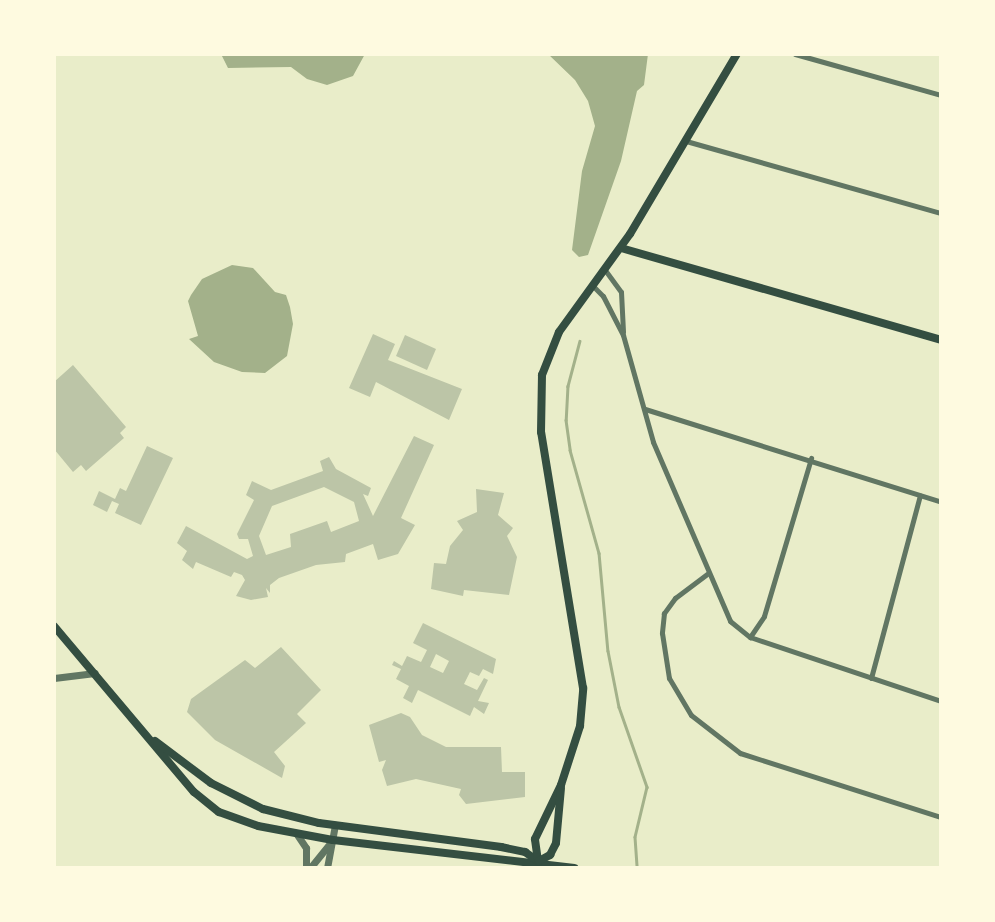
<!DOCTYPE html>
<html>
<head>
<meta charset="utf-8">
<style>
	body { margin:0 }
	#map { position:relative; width:995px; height:922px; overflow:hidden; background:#e9edc9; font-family:"Noto Sans",sans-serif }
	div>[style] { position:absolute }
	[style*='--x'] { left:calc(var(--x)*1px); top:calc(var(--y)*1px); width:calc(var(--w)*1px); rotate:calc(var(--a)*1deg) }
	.water>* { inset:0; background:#a3b18a }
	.stream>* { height:2.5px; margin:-1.25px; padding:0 1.25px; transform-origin:1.25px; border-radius:1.25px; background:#a3b18a }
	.building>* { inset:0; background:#bcc5a7 }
	.minor>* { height:5px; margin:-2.5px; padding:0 2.5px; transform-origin:2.5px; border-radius:2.5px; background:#617663 }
	.tertiary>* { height:7px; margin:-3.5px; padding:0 3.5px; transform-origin:3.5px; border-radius:3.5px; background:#617663 }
	.secondary>* { height:8px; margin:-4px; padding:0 4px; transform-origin:4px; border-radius:4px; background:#344e41 }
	span { translate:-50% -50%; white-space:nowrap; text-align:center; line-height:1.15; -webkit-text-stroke:5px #fefae0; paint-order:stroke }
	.frame { position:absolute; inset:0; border:56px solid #fefae0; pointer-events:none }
</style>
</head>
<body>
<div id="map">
	<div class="water">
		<i style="clip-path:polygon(221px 54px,365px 54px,353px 76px,327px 85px,307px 79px,291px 67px,228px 68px)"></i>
		<i style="clip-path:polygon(548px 54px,648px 54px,644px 85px,637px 91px,621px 161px,588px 255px,579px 257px,572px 250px,582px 171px,595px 126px,588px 101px,575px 80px)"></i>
		<i style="clip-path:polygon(232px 265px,253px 268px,275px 292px,286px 295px,290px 307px,293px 324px,287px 356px,265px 373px,242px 372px,214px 362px,189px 339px,198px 336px,188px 301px,191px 295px,202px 279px)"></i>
	</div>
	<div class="stream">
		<i style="--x:580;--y:341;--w:47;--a:104.9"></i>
		<i style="--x:568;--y:386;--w:34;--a:93"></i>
		<i style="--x:566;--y:420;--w:30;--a:82"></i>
		<i style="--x:570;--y:450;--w:107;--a:74.3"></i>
		<i style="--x:599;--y:553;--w:98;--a:84.8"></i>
		<i style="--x:608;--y:651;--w:57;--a:78.9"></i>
		<i style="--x:619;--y:707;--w:85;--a:70.7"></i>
		<i style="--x:647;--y:787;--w:51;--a:103.5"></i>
		<i style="--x:635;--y:837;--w:31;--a:86"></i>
	</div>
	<div class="building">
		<i style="clip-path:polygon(373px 334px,395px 344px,388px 360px,462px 389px,449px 420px,376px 382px,370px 397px,349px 388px)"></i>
		<i style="clip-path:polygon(405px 335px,436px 349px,427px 370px,396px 356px)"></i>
		<i style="clip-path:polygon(73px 365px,126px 427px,120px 433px,124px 438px,86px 471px,81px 465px,73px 472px,54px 449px,54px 382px)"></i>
		<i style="clip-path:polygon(evenodd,414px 436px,434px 445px,401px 518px,415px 525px,398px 554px,378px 560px,373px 544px,346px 554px,345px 562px,316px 565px,279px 578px,270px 585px,270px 593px,266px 588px,268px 597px,251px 600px,236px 596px,245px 580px,242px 575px,234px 572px,231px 577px,196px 562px,193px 569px,182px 560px,187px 551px,177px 543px,186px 526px,247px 559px,253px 556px,248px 539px,239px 539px,237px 534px,254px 500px,246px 495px,252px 481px,271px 490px,323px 471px,320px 461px,329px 457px,336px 469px,371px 488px,368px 496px,363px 494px,373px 516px,414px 436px,324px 487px,354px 502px,359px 521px,331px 532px,327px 521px,290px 534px,291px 547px,266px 555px,259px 536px,272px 506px,324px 487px)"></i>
		<i style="clip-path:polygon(147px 446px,173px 458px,141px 525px,115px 513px,119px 504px,112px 501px,107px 512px,93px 505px,99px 491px,115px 499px,120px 488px,126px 491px)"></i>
		<i style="clip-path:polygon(476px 489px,504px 493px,498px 515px,513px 528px,507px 536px,517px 557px,509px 595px,464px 590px,463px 596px,431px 589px,434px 563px,446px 564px,450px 546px,463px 530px,457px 521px,477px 512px)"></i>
		<i style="clip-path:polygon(evenodd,423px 623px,496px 659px,493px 674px,483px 669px,479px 676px,470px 672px,464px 684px,477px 690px,484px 678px,488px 680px,478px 701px,489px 703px,484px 714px,474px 707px,470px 716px,418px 690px,412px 703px,403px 698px,409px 686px,396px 679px,401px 669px,392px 665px,394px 661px,402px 666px,407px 656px,421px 662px,427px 650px,413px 643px,423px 623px,436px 654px,449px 661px,443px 673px,430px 667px,436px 654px)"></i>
		<i style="clip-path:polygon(281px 647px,321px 690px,297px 714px,306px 723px,274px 752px,285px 766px,282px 778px,215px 740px,187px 712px,191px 699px,245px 660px,255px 668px)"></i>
		<i style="clip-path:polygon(401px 713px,410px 717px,422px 735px,446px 747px,501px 747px,502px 772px,525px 772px,525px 797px,466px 804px,459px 795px,461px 789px,416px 779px,387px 786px,382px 770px,386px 760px,379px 762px,369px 725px)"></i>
	</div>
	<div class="minor">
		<i style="--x:795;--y:54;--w:152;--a:15.7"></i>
		<i style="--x:686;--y:141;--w:265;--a:15.8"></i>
		<i style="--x:605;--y:270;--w:27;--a:54"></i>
		<i style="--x:621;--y:292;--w:40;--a:87.1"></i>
		<i style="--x:593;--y:286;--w:14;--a:45"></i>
		<i style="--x:603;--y:296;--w:44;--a:62.9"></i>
		<i style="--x:623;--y:335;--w:111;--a:74.3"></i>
		<i style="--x:653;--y:442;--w:195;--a:66.7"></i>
		<i style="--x:730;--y:621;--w:26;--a:39"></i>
		<i style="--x:750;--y:637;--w:201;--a:18.5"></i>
		<i style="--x:645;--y:409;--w:310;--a:17.4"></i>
		<i style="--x:707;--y:574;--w:40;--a:143"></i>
		<i style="--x:675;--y:598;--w:19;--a:126"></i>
		<i style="--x:664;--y:613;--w:20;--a:96"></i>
		<i style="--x:662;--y:633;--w:46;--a:81.2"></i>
		<i style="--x:669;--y:678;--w:43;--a:59.3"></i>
		<i style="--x:691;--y:715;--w:62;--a:37.8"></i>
		<i style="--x:740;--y:753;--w:211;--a:17.7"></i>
		<i style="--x:750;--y:637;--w:25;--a:-56"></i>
		<i style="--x:764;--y:616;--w:165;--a:-73.4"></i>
		<i style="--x:871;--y:678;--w:189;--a:-75"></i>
	</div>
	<div class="tertiary">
		<i style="--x:54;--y:678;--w:41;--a:-7"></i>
		<i style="--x:296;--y:833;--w:18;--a:56"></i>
		<i style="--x:306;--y:848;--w:20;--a:90"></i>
		<i style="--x:310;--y:868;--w:36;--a:-51"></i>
		<i style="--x:327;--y:868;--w:44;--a:-79.5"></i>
	</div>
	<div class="secondary">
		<i style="--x:621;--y:248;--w:333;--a:16"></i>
		<i style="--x:54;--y:626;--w:217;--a:49.9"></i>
		<i style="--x:194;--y:792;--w:32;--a:39"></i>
		<i style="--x:219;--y:812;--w:41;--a:19.7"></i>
		<i style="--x:258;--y:826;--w:76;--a:10.6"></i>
		<i style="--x:333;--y:840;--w:243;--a:6.6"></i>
		<i style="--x:155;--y:741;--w:70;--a:36.9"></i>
		<i style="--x:211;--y:783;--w:58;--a:26.6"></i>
		<i style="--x:263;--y:809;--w:58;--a:14"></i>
		<i style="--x:319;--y:823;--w:184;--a:7.5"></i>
		<i style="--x:501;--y:847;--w:25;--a:12"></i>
		<i style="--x:525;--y:852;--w:16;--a:35"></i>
		<i style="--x:538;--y:861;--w:22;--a:-98"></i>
		<i style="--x:535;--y:839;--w:60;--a:-64.3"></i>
		<i style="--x:561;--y:785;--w:62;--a:-72.1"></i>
		<i style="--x:580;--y:726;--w:38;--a:-85"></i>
		<i style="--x:583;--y:688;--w:259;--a:-99.3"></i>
		<i style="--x:541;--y:432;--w:57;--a:-89"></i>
		<i style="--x:542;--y:375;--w:46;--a:-68.4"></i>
		<i style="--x:559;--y:332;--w:121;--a:-54.1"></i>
		<i style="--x:630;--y:234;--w:209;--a:-59.3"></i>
		<i style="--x:539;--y:861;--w:13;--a:-29"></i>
		<i style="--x:550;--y:855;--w:13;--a:-63"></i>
		<i style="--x:556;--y:843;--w:55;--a:-84.8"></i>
	</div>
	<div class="frame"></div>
</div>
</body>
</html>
